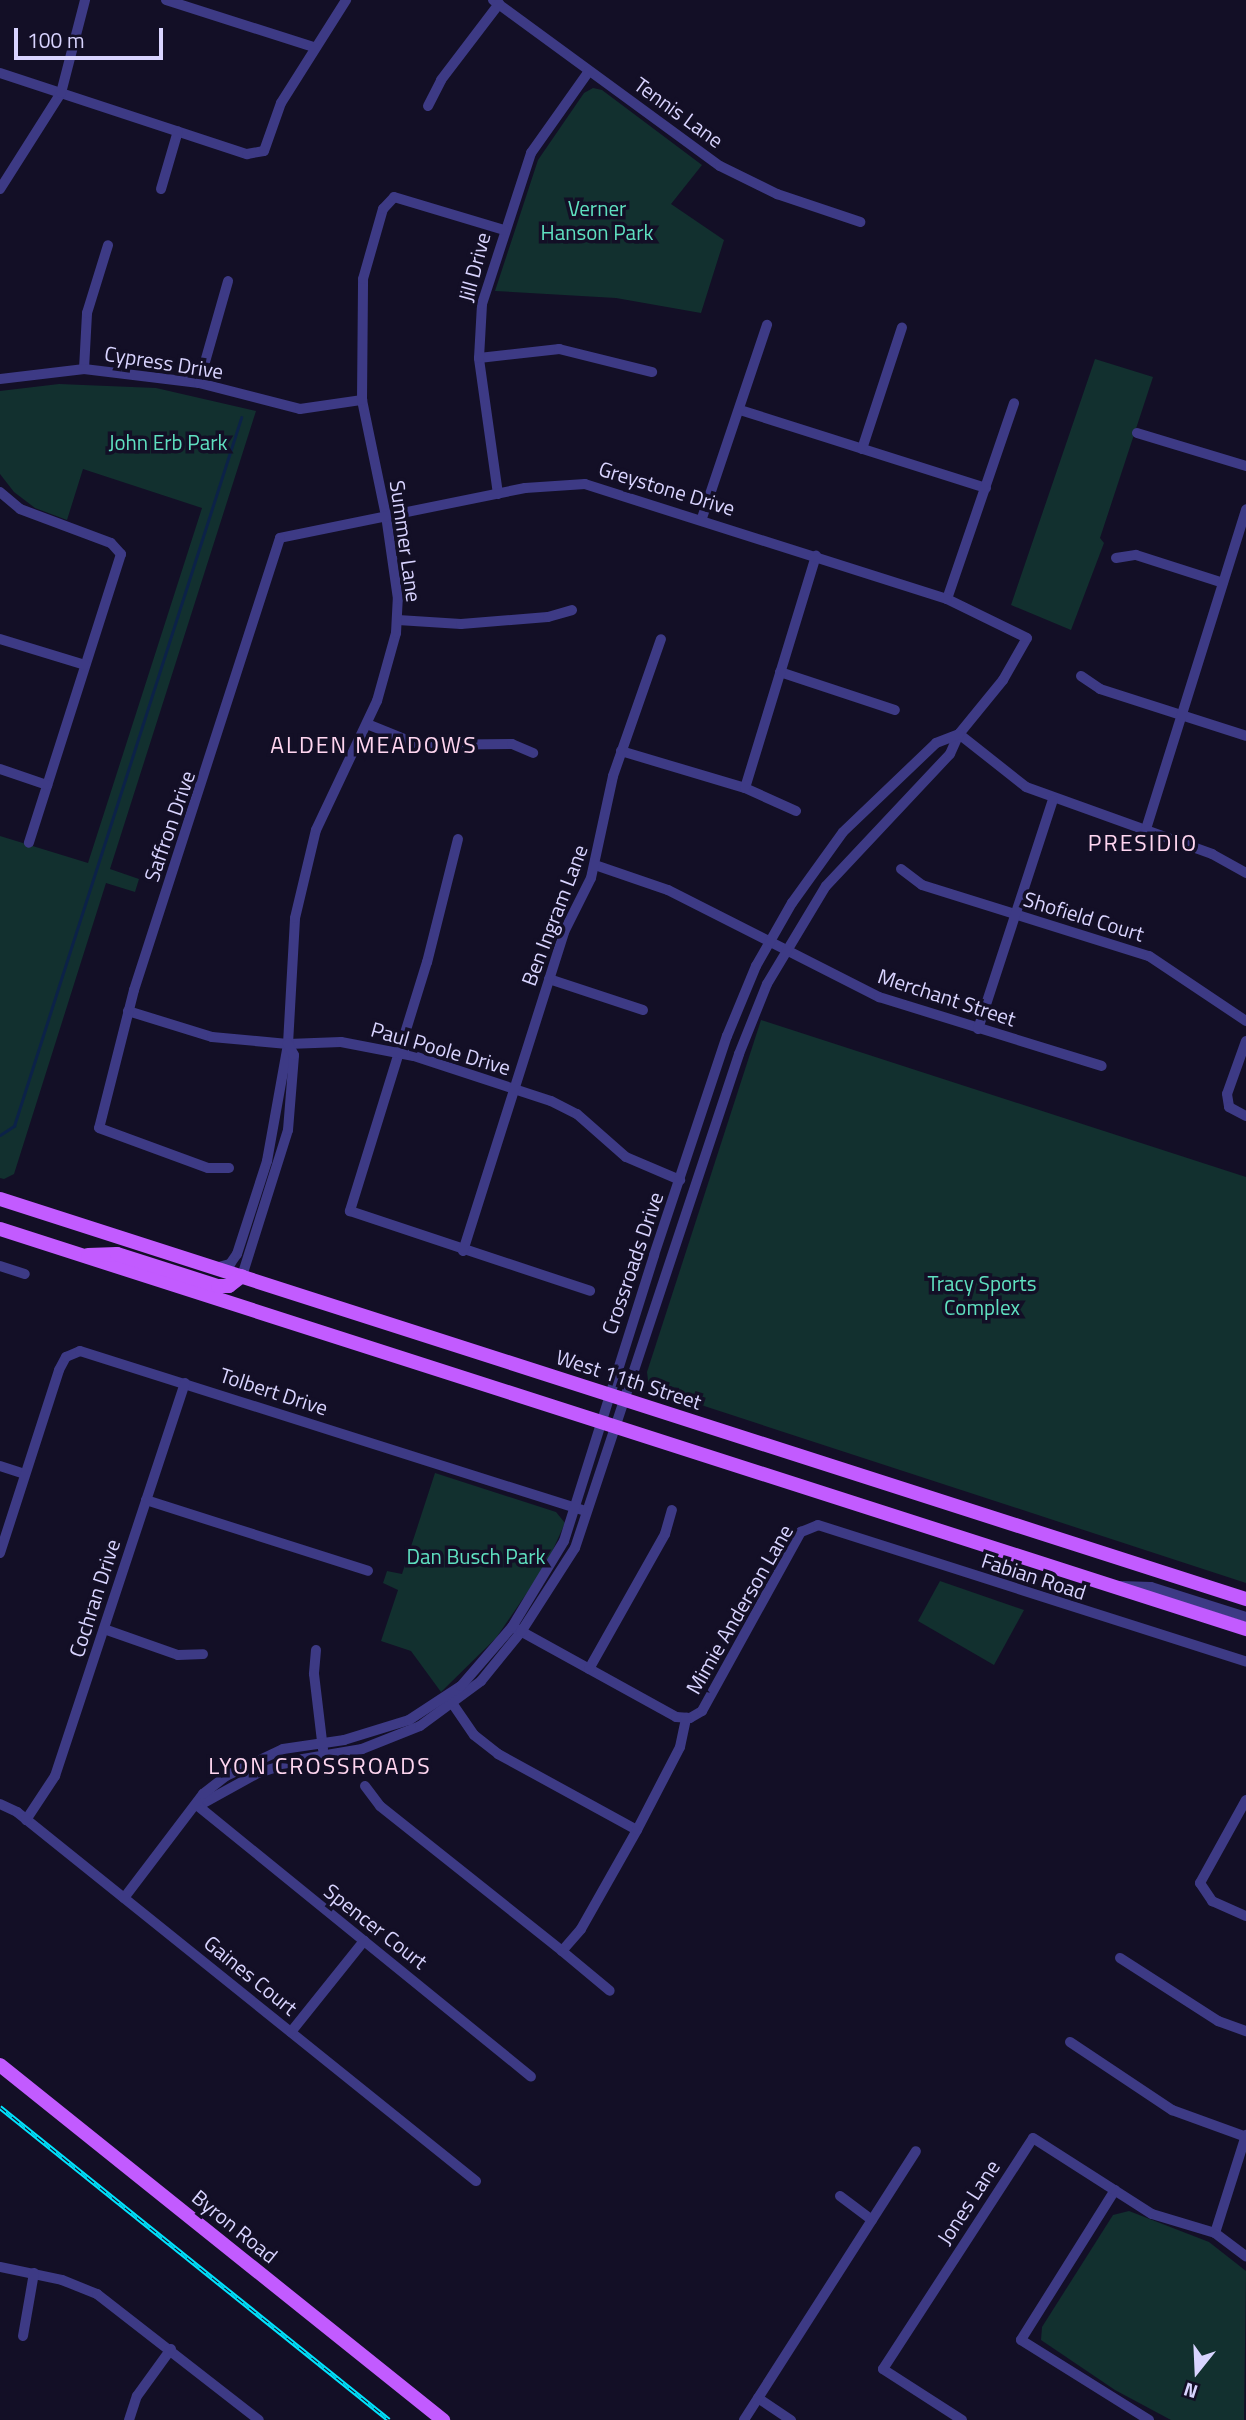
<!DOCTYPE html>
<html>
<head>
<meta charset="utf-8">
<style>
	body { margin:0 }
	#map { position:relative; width:1246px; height:2420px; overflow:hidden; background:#130f26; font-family:"Titillium Web",sans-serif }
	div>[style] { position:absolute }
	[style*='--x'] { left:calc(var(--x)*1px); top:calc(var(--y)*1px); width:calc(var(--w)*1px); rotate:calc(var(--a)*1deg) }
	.green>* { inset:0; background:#12302f }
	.stream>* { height:2.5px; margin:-1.25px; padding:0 1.25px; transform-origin:1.25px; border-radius:1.25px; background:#0c2248 }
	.minor>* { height:10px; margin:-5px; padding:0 5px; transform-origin:5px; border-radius:5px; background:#3d3a85 }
	.major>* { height:14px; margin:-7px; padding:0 7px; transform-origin:7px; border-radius:7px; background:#c25bff }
	.rail>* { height:5px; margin-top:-2.5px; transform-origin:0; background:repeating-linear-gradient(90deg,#130f26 0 8px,#00e5ff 0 16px); box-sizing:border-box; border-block:2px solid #00e5ff }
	span { translate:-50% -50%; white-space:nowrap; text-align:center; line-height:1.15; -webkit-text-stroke:7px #130f26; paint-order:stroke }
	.street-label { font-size:21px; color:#d9d4ff }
	.park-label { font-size:21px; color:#5fe0c0 }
	.neighbourhood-label { font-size:23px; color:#ffd6f0; letter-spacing:2px }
	.north { position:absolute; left:1162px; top:2336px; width:70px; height:70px; -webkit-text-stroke:5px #130f26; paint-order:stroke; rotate:198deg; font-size:19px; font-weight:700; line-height:28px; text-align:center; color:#d9d4ff }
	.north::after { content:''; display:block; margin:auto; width:24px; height:32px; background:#d9d4ff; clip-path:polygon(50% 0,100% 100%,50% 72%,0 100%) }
	.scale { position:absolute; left:14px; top:28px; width:149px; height:32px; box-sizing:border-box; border:4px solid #d9d4ff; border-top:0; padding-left:9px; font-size:21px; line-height:24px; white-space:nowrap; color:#d9d4ff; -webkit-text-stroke:5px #130f26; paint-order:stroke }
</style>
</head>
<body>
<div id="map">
	<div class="green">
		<i style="clip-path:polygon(593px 88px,602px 90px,702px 165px,671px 204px,724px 240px,701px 313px,616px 298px,495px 291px,538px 160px,584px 93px)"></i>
		<i style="clip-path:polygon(1095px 359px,1153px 377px,1100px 538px,1104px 543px,1071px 630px,1011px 605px)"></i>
		<i style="clip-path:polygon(59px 384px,156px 388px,256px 411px,110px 869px,139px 879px,135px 892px,106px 883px,14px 1174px,4px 1179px,0 1178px,0 836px,88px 863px,202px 508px,83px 469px,67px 520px,35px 508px,14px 492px,0 474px,0 391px)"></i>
		<i style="clip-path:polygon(761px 1020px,1246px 1177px,1246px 1583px,649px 1388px,647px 1372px)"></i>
		<i style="clip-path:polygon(435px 1473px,556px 1512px,565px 1523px,546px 1565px,496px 1638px,441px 1692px,411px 1651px,381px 1641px,398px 1590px,383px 1583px,387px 1571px,402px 1574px)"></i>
		<i style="clip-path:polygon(940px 1581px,1024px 1610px,994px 1665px,918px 1621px)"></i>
		<i style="clip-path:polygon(1129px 2211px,1209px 2242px,1246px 2271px,1244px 2420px,1171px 2420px,1115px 2390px,1041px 2340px,1042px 2327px,1113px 2215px)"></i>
	</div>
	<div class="stream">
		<i style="--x:0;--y:1135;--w:17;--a:-33"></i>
		<i style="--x:14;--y:1126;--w:744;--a:-72.22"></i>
	</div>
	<div class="minor">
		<i style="--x:166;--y:0;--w:154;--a:17.7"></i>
		<i style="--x:493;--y:0;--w:281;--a:36.2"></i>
		<i style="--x:720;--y:166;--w:64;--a:26.2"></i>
		<i style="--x:777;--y:194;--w:88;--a:18.6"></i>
		<i style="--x:0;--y:73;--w:260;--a:18.2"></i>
		<i style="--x:247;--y:154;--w:17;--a:-10"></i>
		<i style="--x:264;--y:151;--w:51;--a:-70.5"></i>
		<i style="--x:281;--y:103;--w:122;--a:-57.7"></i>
		<i style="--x:428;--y:106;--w:29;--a:-63"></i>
		<i style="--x:441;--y:80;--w:96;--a:-52.7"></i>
		<i style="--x:0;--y:189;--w:114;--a:-57.6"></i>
		<i style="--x:61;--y:93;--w:96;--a:-75.5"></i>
		<i style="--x:161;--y:189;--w:60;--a:-73.7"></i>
		<i style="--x:479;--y:358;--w:81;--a:-6.4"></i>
		<i style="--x:559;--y:349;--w:96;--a:13.9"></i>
		<i style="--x:84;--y:369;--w:56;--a:-86.9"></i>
		<i style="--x:87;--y:313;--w:71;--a:-72.8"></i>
		<i style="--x:0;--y:379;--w:85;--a:-6.8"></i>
		<i style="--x:84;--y:369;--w:116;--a:6.9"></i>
		<i style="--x:199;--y:383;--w:104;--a:14.4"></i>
		<i style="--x:300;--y:409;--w:63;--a:-8.3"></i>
		<i style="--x:199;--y:383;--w:106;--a:-74.1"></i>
		<i style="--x:740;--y:410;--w:258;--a:17.6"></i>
		<i style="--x:1137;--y:433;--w:114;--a:16.8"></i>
		<i style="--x:862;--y:449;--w:128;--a:-71.8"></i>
		<i style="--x:0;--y:492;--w:26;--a:40"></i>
		<i style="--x:20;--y:509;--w:97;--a:20.5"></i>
		<i style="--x:111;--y:543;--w:15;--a:48"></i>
		<i style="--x:121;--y:554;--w:303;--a:107.7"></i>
		<i style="--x:498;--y:494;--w:137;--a:-98"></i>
		<i style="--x:479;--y:358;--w:54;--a:-86.8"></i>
		<i style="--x:482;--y:304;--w:159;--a:-72"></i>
		<i style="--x:531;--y:153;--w:100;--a:-54.7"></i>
		<i style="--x:702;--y:518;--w:204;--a:-71.4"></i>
		<i style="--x:1116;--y:558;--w:20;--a:-9"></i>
		<i style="--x:1136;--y:555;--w:91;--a:17.8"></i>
		<i style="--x:947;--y:599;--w:207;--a:-71.1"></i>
		<i style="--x:398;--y:620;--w:63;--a:3.6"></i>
		<i style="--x:461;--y:624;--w:87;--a:-4.6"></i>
		<i style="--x:548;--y:617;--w:25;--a:-16"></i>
		<i style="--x:0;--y:639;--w:89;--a:17"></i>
		<i style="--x:780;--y:672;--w:121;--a:18.3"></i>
		<i style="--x:1081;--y:676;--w:23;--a:34"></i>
		<i style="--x:1100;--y:689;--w:153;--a:17.8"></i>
		<i style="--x:367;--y:724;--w:56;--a:22"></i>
		<i style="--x:419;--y:745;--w:93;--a:-0.6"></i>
		<i style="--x:512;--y:744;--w:23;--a:23"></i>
		<i style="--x:959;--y:734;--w:85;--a:38.3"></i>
		<i style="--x:1026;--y:787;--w:198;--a:19.8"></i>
		<i style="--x:1212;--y:854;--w:39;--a:29"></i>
		<i style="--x:621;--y:751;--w:129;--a:16.6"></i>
		<i style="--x:745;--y:788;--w:56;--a:24.3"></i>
		<i style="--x:0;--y:769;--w:50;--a:18.8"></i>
		<i style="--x:745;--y:788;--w:243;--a:-73"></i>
		<i style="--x:1146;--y:829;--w:335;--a:-72.6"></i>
		<i style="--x:458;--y:839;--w:127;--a:104.1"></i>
		<i style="--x:427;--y:962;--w:261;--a:107.2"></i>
		<i style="--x:350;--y:1211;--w:253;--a:18.4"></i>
		<i style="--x:595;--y:865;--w:77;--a:18.9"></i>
		<i style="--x:668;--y:890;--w:237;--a:26.9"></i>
		<i style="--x:879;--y:997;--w:233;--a:17.2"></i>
		<i style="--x:901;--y:869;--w:26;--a:37"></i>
		<i style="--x:922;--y:885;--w:238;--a:17.4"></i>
		<i style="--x:1149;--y:956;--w:117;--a:33.8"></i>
		<i style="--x:549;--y:979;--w:99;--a:18.3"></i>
		<i style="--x:128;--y:1011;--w:88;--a:17.2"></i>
		<i style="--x:212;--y:1037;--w:76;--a:5.3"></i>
		<i style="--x:288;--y:1044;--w:53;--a:-2.2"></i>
		<i style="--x:341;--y:1042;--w:74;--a:10.9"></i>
		<i style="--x:414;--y:1056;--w:144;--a:18.2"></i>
		<i style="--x:551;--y:1101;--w:29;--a:27"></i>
		<i style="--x:577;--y:1114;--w:65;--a:41.3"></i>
		<i style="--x:626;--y:1157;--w:59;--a:23.1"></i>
		<i style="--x:978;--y:1029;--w:241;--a:-71.9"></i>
		<i style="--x:1246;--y:1041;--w:56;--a:109.7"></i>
		<i style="--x:1227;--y:1094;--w:13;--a:81"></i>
		<i style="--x:1229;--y:1107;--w:19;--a:28"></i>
		<i style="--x:463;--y:1251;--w:335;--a:-72.4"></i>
		<i style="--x:564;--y:932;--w:60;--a:-63.4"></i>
		<i style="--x:591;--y:878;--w:104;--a:-77.8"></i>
		<i style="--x:613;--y:776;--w:145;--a:-70.7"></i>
		<i style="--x:0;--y:1266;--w:26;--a:18"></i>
		<i style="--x:215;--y:1268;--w:16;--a:-15"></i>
		<i style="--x:230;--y:1264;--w:12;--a:-55"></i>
		<i style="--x:237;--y:1254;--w:98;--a:-72.1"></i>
		<i style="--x:267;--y:1161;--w:119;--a:-79.8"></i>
		<i style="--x:288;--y:1044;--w:126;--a:-86.8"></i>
		<i style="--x:295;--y:918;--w:90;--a:-76.6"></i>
		<i style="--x:316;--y:830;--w:143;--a:-64.7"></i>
		<i style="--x:377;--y:701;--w:71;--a:-74.4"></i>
		<i style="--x:396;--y:633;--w:34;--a:-87"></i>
		<i style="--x:398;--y:599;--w:84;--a:-98.2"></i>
		<i style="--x:386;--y:516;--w:118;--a:-101.7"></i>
		<i style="--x:362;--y:400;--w:121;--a:-89.5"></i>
		<i style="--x:363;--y:279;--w:73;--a:-74.1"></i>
		<i style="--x:383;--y:209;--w:16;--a:-47"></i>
		<i style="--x:394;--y:197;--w:115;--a:16.7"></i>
		<i style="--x:242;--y:1276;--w:153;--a:-72.5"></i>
		<i style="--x:288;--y:1130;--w:75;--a:-85.4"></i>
		<i style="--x:294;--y:1055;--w:13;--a:-119"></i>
		<i style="--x:0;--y:1466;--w:26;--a:18"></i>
		<i style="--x:146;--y:1500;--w:233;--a:17.7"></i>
		<i style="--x:0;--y:1553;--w:192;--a:-72.1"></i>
		<i style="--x:59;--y:1370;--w:15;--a:-62"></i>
		<i style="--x:66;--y:1357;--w:15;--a:-23"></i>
		<i style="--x:80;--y:1351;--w:527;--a:17.57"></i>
		<i style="--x:1120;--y:1586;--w:31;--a:2"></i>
		<i style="--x:1151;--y:1587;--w:100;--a:17.5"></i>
		<i style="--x:515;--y:1628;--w:184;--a:28.9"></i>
		<i style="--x:676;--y:1717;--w:14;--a:4"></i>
		<i style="--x:690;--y:1718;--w:14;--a:-30"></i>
		<i style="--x:702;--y:1711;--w:205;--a:-61.1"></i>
		<i style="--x:801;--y:1532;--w:18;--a:-22"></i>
		<i style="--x:818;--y:1525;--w:449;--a:17.7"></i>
		<i style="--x:104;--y:1629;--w:78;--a:19.4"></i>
		<i style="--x:178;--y:1655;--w:25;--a:-2"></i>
		<i style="--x:316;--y:1650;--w:24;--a:95"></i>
		<i style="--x:314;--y:1674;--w:76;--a:83.2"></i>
		<i style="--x:589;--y:1669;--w:155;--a:-60.6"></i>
		<i style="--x:665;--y:1534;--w:25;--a:-74"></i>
		<i style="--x:450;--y:1700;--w:42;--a:55.6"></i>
		<i style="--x:474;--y:1735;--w:31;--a:38"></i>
		<i style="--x:498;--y:1754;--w:158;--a:28.7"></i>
		<i style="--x:365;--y:1786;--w:25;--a:53"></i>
		<i style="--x:380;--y:1806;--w:233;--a:38.5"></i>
		<i style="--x:562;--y:1951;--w:29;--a:-49"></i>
		<i style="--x:581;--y:1929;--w:114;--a:-60.5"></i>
		<i style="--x:637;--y:1830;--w:93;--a:-62.6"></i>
		<i style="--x:680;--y:1747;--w:30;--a:-78"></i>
		<i style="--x:1246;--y:1800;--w:95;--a:119"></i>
		<i style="--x:1200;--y:1883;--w:22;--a:56"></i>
		<i style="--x:1212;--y:1901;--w:37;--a:24"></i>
		<i style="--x:0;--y:1804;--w:19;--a:25"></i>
		<i style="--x:17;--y:1812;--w:589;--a:38.8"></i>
		<i style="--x:198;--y:1806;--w:68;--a:-28.8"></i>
		<i style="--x:258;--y:1773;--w:47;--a:-17.3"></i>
		<i style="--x:303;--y:1759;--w:60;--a:-9.6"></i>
		<i style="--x:362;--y:1749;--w:62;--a:-21.6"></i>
		<i style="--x:420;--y:1726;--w:76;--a:-36.4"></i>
		<i style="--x:481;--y:1681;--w:63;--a:-50.8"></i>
		<i style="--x:521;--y:1632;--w:100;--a:-57.3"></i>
		<i style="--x:575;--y:1548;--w:521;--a:-71.63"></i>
		<i style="--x:739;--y:1054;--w:75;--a:-68.2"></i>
		<i style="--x:767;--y:984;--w:114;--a:-59"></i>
		<i style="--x:826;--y:886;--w:181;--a:-46.8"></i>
		<i style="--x:950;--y:754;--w:22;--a:-66"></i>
		<i style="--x:959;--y:734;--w:70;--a:-50.8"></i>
		<i style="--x:1003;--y:680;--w:48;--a:-60.3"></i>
		<i style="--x:1027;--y:638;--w:89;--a:-154"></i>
		<i style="--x:947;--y:599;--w:380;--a:-162.4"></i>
		<i style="--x:585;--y:484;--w:60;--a:176.2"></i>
		<i style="--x:525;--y:488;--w:250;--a:168.5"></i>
		<i style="--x:280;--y:538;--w:475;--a:107.9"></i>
		<i style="--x:134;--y:990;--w:142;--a:104.2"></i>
		<i style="--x:99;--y:1128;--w:116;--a:20.2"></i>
		<i style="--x:208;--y:1168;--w:21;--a:0"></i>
		<i style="--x:198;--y:1806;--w:429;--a:39.1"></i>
		<i style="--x:26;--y:1820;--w:53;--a:-56.6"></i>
		<i style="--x:55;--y:1776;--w:414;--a:-71.7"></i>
		<i style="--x:124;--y:1898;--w:131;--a:-52.8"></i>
		<i style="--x:203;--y:1794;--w:29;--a:-38"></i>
		<i style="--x:226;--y:1776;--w:63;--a:-25.3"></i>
		<i style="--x:283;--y:1749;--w:62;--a:-8.4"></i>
		<i style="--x:344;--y:1740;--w:68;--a:-17.1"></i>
		<i style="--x:409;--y:1720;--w:62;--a:-33.2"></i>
		<i style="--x:461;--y:1686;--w:78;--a:-49.2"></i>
		<i style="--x:512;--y:1627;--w:100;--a:-58.8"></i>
		<i style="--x:564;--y:1541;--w:300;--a:-72.5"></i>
		<i style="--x:654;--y:1255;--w:231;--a:-71.6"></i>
		<i style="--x:727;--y:1036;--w:76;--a:-67.5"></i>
		<i style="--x:756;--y:966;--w:73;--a:-60.3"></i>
		<i style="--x:792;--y:903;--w:87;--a:-54.3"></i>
		<i style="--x:843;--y:832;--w:129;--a:-43.7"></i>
		<i style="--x:936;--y:743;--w:25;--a:-21"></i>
		<i style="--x:562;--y:1951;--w:62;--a:39.8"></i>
		<i style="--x:1120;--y:1958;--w:117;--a:32.7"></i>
		<i style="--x:1218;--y:2021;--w:30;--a:20"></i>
		<i style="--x:291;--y:2032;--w:117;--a:-51.3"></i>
		<i style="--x:1070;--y:2042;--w:123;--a:33.7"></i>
		<i style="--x:1172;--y:2110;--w:79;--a:20"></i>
		<i style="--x:1115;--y:2190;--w:177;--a:122.1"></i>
		<i style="--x:1021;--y:2340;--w:151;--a:32"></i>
		<i style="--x:840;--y:2196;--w:40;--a:37"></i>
		<i style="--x:1215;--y:2233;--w:103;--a:-72.4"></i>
		<i style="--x:0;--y:2267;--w:63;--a:11.8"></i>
		<i style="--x:62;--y:2280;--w:38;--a:22"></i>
		<i style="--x:97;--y:2294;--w:205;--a:37.9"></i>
		<i style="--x:23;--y:2336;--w:64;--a:-80.1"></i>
		<i style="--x:758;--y:2398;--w:40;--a:34"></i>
		<i style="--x:129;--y:2420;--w:25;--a:-72"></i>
		<i style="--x:137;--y:2396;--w:58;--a:-54.1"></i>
		<i style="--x:744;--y:2420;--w:319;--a:-57.4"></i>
		<i style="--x:962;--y:2420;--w:94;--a:-147.2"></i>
		<i style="--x:883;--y:2369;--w:275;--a:-57"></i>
		<i style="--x:1033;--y:2138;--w:141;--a:32.6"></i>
		<i style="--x:1152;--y:2214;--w:66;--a:16.8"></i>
		<i style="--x:1215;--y:2233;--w:39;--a:37"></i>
	</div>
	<div class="major">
		<i style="--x:0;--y:1199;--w:1309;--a:17.8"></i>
		<i style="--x:0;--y:1229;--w:1309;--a:17.8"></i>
		<i style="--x:88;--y:1255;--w:29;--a:-2"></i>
		<i style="--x:117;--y:1254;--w:106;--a:17.6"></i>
		<i style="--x:218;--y:1286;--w:11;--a:0"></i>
		<i style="--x:229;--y:1286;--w:16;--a:-38"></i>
		<i style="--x:0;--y:2065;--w:568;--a:38.71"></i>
	</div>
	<div class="rail">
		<i style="--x:0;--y:2107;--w:499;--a:38.8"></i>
	</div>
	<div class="street-label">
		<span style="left:679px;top:112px;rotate:36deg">Tennis Lane</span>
		<span style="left:474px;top:267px;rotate:-75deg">Jill Drive</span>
		<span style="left:164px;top:362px;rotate:9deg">Cypress Drive</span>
		<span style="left:667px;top:488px;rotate:17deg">Greystone Drive</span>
		<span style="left:406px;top:541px;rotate:82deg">Summer Lane</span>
		<span style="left:169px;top:826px;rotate:-71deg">Saffron Drive</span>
		<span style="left:554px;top:915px;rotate:-69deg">Ben Ingram Lane</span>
		<span style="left:1084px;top:916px;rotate:17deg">Shofield Court</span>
		<span style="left:947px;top:997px;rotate:18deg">Merchant Street</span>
		<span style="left:441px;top:1048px;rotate:16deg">Paul Poole Drive</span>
		<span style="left:632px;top:1263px;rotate:-71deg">Crossroads Drive</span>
		<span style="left:629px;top:1379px;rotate:18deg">West 11th Street</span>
		<span style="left:274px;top:1391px;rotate:18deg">Tolbert Drive</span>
		<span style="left:1034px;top:1576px;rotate:18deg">Fabian Road</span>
		<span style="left:94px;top:1598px;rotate:-72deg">Cochran Drive</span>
		<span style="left:739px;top:1609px;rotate:-60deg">Mimie Anderson Lane</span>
		<span style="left:376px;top:1926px;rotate:38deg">Spencer Court</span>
		<span style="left:251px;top:1975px;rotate:39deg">Gaines Court</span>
		<span style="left:968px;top:2202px;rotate:-57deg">Jones Lane</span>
		<span style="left:235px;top:2226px;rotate:39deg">Byron Road</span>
	</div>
	<div class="park-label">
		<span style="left:597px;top:220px">Verner<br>Hanson Park</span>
		<span style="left:168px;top:442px">John Erb Park</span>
		<span style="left:982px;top:1295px">Tracy Sports<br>Complex</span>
		<span style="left:476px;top:1556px">Dan Busch Park</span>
	</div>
	<div class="neighbourhood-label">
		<span style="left:374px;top:745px">ALDEN MEADOWS</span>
		<span style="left:1143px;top:843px">PRESIDIO</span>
		<span style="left:320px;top:1766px">LYON CROSSROADS</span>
	</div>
	<div class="north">N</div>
	<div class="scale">100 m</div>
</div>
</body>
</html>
